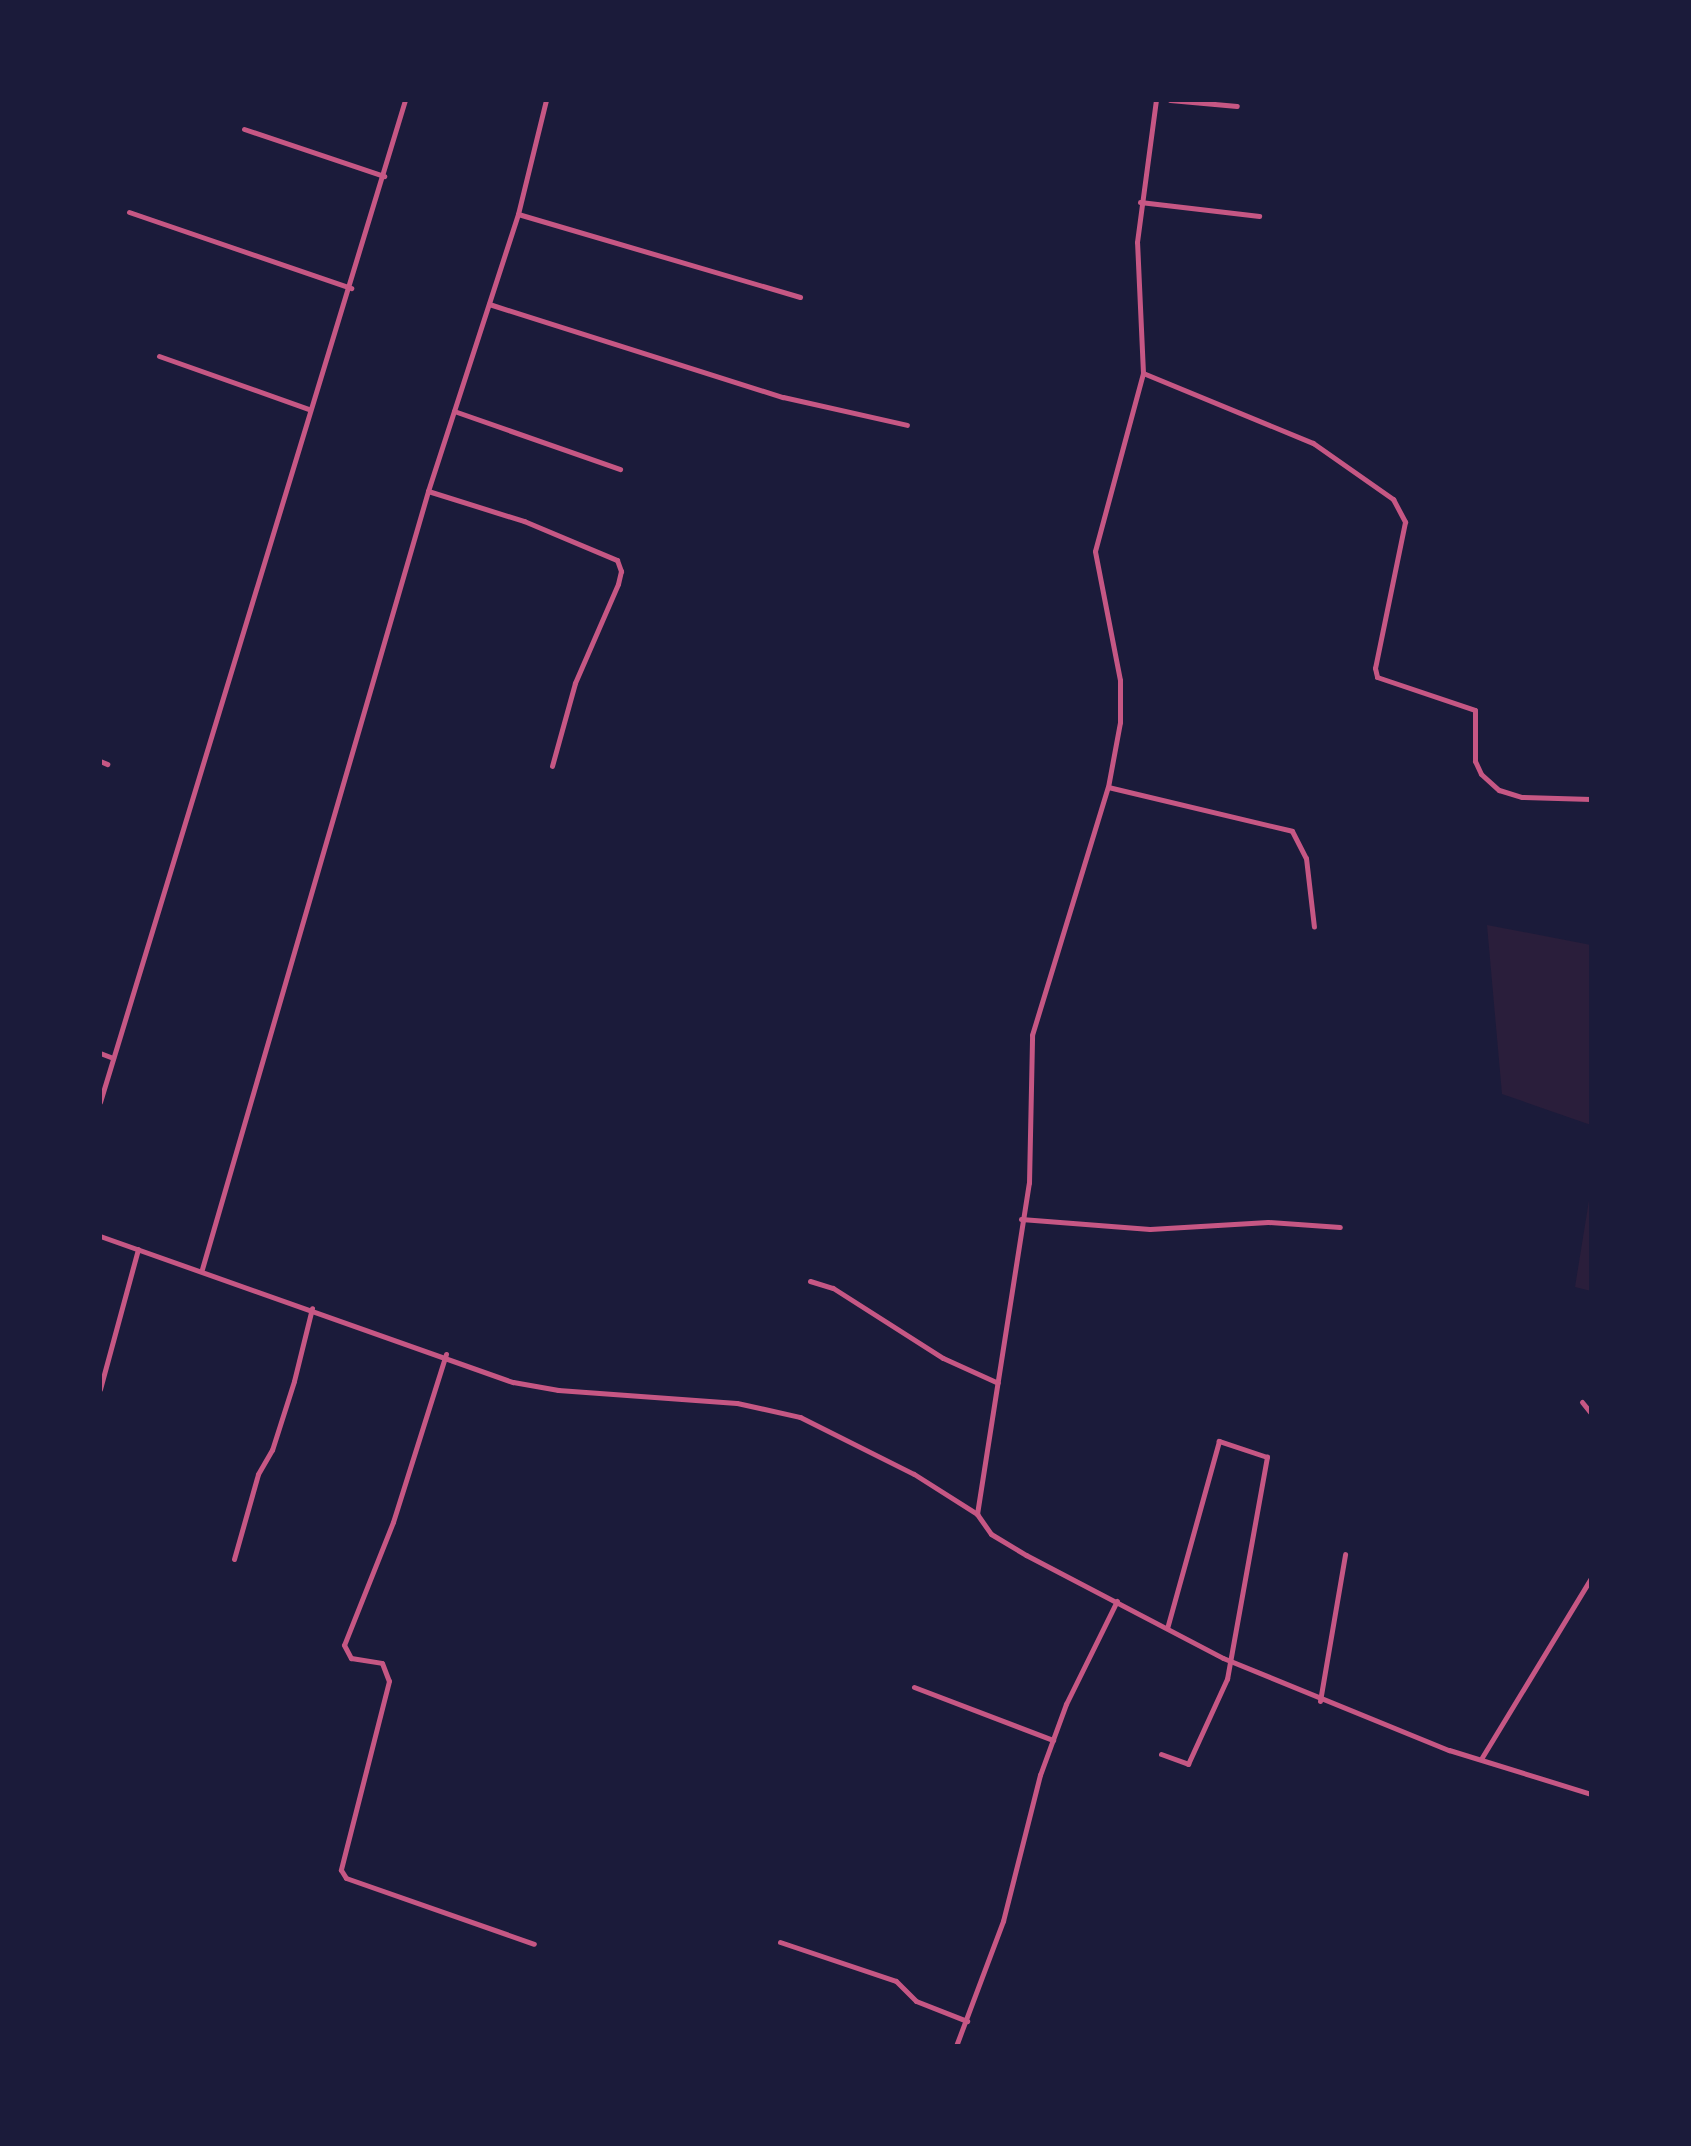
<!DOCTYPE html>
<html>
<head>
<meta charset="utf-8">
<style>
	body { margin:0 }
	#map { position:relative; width:1691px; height:2146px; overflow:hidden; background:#1b1b3a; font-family:Inter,sans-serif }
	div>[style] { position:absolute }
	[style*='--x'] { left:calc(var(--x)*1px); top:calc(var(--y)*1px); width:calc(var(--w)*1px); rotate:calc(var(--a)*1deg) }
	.green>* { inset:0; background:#2a1e3b }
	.minor>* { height:5px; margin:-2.5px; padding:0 2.5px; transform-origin:2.5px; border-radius:2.5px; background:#c65784 }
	span { translate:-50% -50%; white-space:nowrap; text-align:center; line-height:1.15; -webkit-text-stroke:10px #1b1b3a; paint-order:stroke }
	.frame { position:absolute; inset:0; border:102px solid #1b1b3a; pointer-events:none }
</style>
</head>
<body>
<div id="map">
	<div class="green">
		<i style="clip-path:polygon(1487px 925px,1591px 945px,1591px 1125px,1502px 1094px)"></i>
		<i style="clip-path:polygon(1591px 1188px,1591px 1291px,1575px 1287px)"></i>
	</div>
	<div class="minor">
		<i style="--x:1170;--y:100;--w:67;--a:5.1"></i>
		<i style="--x:244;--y:129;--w:148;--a:18.6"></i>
		<i style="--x:1140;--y:202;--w:120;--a:6.7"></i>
		<i style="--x:129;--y:212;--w:235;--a:18.9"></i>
		<i style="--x:518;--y:214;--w:294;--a:16.4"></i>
		<i style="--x:489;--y:304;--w:308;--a:17.6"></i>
		<i style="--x:783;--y:397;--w:127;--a:12.7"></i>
		<i style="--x:159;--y:356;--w:159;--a:19.5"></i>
		<i style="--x:1143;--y:373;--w:184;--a:22.4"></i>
		<i style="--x:1313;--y:443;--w:98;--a:35"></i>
		<i style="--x:1393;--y:499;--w:26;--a:62"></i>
		<i style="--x:1405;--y:522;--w:149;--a:101.6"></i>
		<i style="--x:1375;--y:668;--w:9;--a:77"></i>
		<i style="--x:1377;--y:677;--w:103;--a:18.6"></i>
		<i style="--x:1475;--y:710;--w:51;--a:90"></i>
		<i style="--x:1475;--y:761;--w:14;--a:65"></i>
		<i style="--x:1481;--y:774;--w:24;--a:42"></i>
		<i style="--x:1499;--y:790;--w:24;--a:17"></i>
		<i style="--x:1522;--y:797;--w:69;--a:1.7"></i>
		<i style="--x:454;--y:411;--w:176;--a:19.3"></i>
		<i style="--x:428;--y:491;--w:101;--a:17.4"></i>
		<i style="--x:524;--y:521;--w:101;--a:22.8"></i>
		<i style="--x:617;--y:560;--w:12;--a:70"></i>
		<i style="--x:621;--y:571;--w:13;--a:103"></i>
		<i style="--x:618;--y:584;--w:108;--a:113.5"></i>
		<i style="--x:575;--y:683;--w:86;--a:105.5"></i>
		<i style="--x:100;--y:761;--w:8;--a:23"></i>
		<i style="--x:1108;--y:787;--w:189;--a:13.4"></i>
		<i style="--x:1292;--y:831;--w:30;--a:63"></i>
		<i style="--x:1306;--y:858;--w:69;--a:83.4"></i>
		<i style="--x:100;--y:1053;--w:14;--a:21"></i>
		<i style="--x:100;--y:1102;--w:1047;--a:-73.07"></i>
		<i style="--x:1021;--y:1219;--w:129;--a:4.4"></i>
		<i style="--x:1150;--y:1229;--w:118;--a:-3.4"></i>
		<i style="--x:1268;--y:1222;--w:72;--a:4"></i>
		<i style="--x:100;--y:1236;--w:438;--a:19.5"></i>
		<i style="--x:513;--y:1382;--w:46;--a:10.1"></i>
		<i style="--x:558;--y:1390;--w:179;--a:4.2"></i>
		<i style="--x:737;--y:1403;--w:65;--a:12.5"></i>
		<i style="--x:800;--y:1417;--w:127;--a:26.6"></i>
		<i style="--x:914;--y:1474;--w:75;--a:32.4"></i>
		<i style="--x:977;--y:1514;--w:24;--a:55"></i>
		<i style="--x:991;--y:1534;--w:41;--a:31"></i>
		<i style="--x:1026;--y:1555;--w:222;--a:27.6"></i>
		<i style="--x:1223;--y:1658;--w:244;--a:22.2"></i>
		<i style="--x:1449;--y:1750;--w:149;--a:17.2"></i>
		<i style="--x:202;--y:1269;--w:810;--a:-73.8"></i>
		<i style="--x:428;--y:491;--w:291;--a:-72"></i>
		<i style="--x:518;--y:214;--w:117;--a:-76.2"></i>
		<i style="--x:810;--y:1281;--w:24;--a:17"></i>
		<i style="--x:833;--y:1288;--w:130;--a:32.5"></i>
		<i style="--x:943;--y:1358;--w:60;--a:24.4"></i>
		<i style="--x:446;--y:1354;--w:176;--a:107.5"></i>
		<i style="--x:393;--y:1522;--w:132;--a:111.7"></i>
		<i style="--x:344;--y:1645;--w:15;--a:62"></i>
		<i style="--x:351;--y:1658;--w:31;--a:9"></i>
		<i style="--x:382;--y:1663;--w:19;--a:69"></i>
		<i style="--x:389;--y:1681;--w:195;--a:104.3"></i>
		<i style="--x:341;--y:1870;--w:9;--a:58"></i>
		<i style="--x:346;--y:1878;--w:199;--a:19.3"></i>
		<i style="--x:100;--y:1389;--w:145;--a:-74.8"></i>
		<i style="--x:1582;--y:1402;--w:14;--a:51"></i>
		<i style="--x:977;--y:1514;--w:335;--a:-81.1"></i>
		<i style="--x:1029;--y:1183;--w:148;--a:-88.8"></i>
		<i style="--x:1032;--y:1035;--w:259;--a:-73"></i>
		<i style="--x:1108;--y:787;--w:66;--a:-79.5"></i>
		<i style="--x:1120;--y:722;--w:42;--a:-90"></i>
		<i style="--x:1120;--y:680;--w:131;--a:-101"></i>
		<i style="--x:1095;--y:551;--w:184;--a:-74.9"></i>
		<i style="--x:1143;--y:373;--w:131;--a:-92.6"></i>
		<i style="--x:1137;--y:242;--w:143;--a:-82.4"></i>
		<i style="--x:234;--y:1559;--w:88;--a:-74.2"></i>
		<i style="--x:258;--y:1474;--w:28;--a:-60"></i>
		<i style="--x:272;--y:1450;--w:72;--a:-72.3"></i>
		<i style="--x:294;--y:1381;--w:75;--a:-76.1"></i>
		<i style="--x:914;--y:1687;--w:149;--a:20.9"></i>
		<i style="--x:1320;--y:1701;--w:149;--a:-80.3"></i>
		<i style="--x:1161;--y:1754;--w:29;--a:20"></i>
		<i style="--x:1188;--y:1764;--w:94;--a:-65.4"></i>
		<i style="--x:1227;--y:1679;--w:226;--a:-79.8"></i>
		<i style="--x:1267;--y:1457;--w:51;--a:-161.6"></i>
		<i style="--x:1219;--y:1441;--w:194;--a:105.5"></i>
		<i style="--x:1481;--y:1759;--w:212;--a:-58.7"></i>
		<i style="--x:780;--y:1942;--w:122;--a:18.6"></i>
		<i style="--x:896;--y:1981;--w:28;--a:45"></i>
		<i style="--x:916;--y:2001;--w:55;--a:21.4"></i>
		<i style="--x:956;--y:2046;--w:134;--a:-69.4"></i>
		<i style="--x:1003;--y:1921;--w:151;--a:-75.8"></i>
		<i style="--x:1040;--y:1775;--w:76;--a:-69.9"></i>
		<i style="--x:1066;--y:1704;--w:115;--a:-63.7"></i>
	</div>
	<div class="frame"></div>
</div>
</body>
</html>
